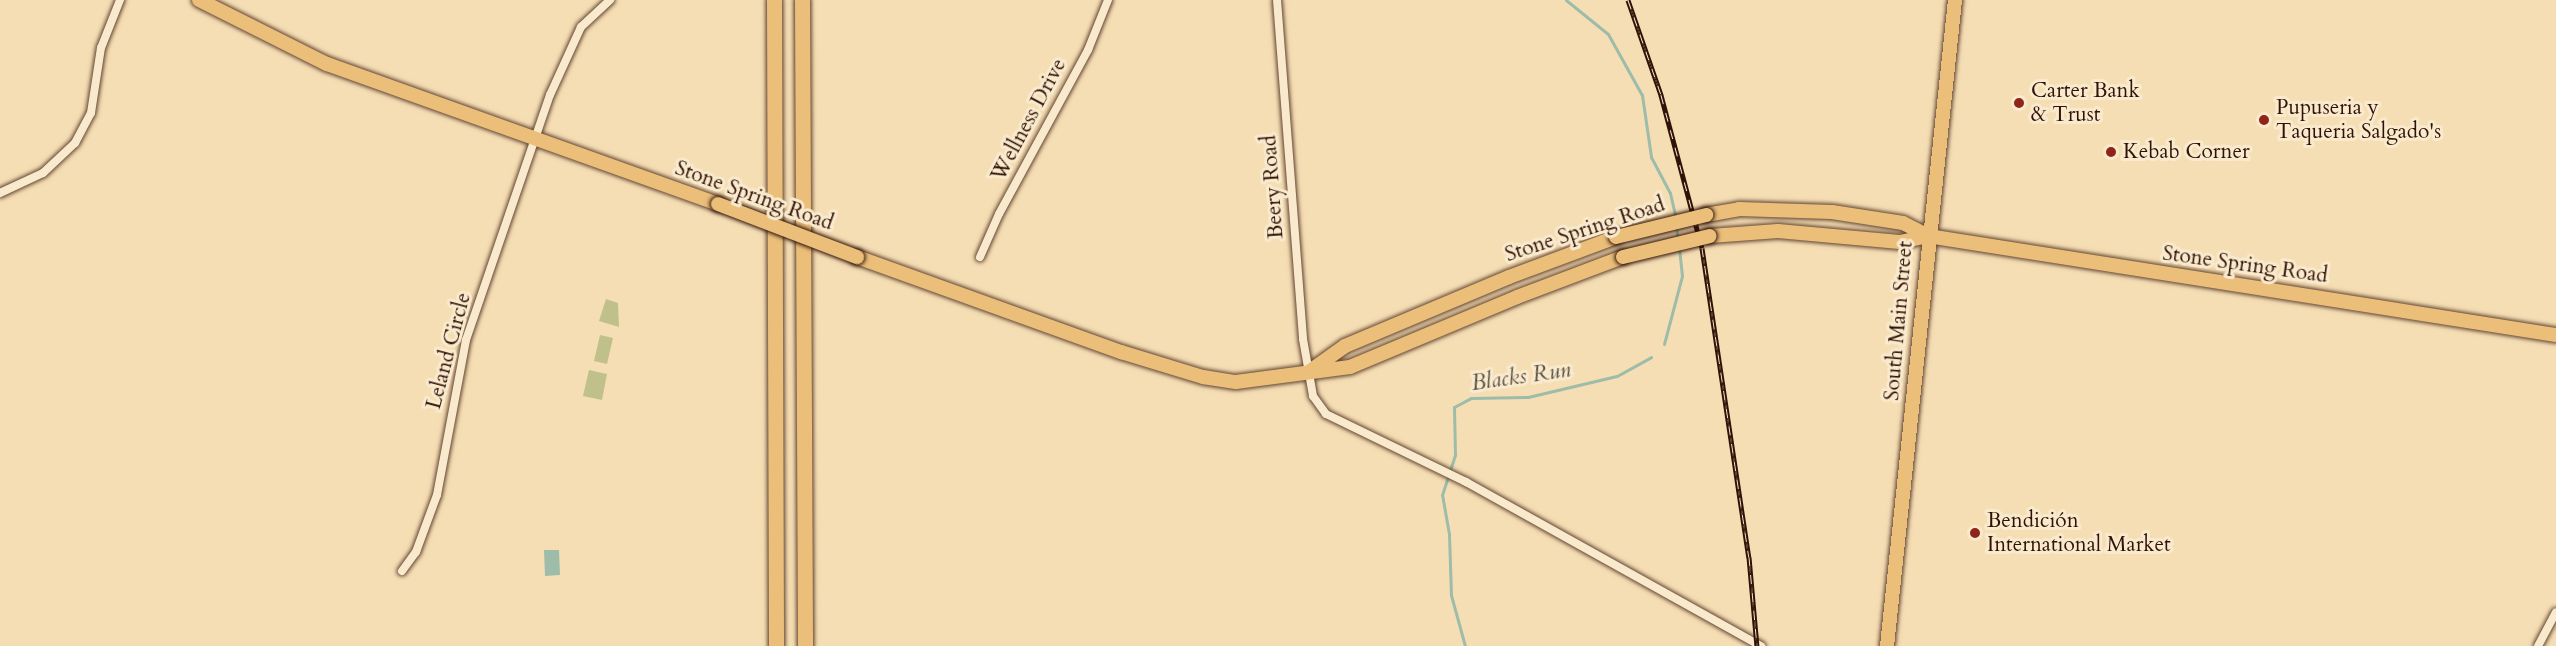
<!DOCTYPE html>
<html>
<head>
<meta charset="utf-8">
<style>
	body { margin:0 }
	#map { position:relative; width:2556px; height:646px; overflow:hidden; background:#f6deb4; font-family:Cardo,serif }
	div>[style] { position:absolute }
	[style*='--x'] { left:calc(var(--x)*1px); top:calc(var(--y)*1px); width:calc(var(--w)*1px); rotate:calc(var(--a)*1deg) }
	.green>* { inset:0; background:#c0c08b }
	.water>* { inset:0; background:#9dbca9 }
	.stream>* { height:3px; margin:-1.5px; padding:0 1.5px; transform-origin:1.5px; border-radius:1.5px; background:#9dbca9 }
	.roads { filter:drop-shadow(0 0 2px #624532) drop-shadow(0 0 2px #624532) }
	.street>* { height:8px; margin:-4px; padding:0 4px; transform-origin:4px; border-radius:4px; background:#f9eace }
	.primary>* { height:14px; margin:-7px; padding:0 7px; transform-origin:7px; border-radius:7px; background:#ebbf7a }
	.highway>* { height:15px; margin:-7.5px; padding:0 7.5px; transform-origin:7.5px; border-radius:7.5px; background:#ebbf7a }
	.rail>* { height:5px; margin-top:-2.5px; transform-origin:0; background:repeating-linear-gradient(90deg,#f9eace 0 9px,#301207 0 18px); box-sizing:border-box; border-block:2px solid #301207 }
	.bridges { filter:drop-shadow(0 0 2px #301207) drop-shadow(0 0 2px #301207) }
	.primary-bridge>* { height:14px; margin:-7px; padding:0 7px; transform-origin:7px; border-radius:7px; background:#ebbf7a }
	.dots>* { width:16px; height:16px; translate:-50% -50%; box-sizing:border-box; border:3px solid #f9eace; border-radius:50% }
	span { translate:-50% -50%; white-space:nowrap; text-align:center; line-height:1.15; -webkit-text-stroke:6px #f9eace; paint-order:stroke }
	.poi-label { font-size:21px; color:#301207 }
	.left { translate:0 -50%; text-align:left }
	.street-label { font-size:21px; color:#301207 }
	.water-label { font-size:22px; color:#564e40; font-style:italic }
</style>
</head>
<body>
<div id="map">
	<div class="green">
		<i style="clip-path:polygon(606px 299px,618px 303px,619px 327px,599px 321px)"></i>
		<i style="clip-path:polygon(600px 335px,613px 338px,607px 364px,594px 361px)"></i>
		<i style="clip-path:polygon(589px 370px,607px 374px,602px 400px,583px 396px)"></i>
	</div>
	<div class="water">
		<i style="clip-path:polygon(544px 550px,559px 550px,560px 575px,545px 576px)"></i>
	</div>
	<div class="stream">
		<i style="--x:1566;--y:0;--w:54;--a:39"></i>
		<i style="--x:1608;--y:34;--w:70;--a:60.9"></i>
		<i style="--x:1642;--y:95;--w:63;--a:81.7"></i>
		<i style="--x:1651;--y:157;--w:41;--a:62.2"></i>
		<i style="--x:1670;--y:193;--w:27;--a:77"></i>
		<i style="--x:1676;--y:226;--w:14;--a:82"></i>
		<i style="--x:1664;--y:344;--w:70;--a:-75.2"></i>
		<i style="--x:1682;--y:276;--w:29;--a:-96"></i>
		<i style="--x:1465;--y:646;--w:53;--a:-105.4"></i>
		<i style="--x:1451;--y:595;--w:61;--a:-91.9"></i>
		<i style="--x:1449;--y:534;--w:40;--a:-100"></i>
		<i style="--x:1442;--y:495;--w:42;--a:-72"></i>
		<i style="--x:1455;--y:455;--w:48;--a:-91.2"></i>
		<i style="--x:1454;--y:407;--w:19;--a:-28"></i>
		<i style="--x:1471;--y:398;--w:57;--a:-1"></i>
		<i style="--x:1528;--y:397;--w:91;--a:-13.3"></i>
		<i style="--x:1617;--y:376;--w:39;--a:-29"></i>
	</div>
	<div class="roads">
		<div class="street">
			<i style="--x:1277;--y:0;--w:340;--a:85.6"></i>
			<i style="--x:1303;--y:339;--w:58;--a:80"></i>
			<i style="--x:1313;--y:396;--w:22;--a:54"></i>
			<i style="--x:1326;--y:414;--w:156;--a:25.9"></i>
			<i style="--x:1466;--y:482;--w:338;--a:29.1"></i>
			<i style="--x:0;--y:193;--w:47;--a:-24.9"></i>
			<i style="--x:43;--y:173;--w:44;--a:-43.2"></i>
			<i style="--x:75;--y:143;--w:34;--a:-62"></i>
			<i style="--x:91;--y:113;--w:66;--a:-81.3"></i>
			<i style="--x:101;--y:48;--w:52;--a:-68.4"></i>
			<i style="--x:980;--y:257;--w:47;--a:-66.2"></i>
			<i style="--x:999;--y:214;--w:187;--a:-61.5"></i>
			<i style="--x:1088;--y:50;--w:54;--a:-68.2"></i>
			<i style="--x:402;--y:571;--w:24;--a:-54"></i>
			<i style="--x:416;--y:552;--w:61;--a:-69.8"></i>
			<i style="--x:437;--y:495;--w:158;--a:-79.4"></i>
			<i style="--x:466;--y:340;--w:259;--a:-71.1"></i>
			<i style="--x:550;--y:95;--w:75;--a:-65.5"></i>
			<i style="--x:581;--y:27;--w:40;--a:-43"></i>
			<i style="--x:2538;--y:646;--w:38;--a:-62"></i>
		</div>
		<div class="primary">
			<i style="--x:199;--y:0;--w:143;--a:26.6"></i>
			<i style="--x:327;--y:64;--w:415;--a:19.7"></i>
			<i style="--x:1706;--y:215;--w:34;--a:-10"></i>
			<i style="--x:1739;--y:209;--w:93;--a:1.8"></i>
			<i style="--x:1832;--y:212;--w:72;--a:8.8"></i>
			<i style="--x:1903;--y:223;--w:28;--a:27"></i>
			<i style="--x:1928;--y:236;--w:636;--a:8.96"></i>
			<i style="--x:1710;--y:236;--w:68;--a:-4.2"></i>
			<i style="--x:1778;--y:231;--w:122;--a:5.2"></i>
			<i style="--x:1900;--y:242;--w:29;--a:-12"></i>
			<i style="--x:857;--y:257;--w:281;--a:19.8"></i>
			<i style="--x:1121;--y:352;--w:86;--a:17"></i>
			<i style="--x:1203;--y:377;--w:33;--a:9"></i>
			<i style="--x:1236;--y:382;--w:115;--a:-7.5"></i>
			<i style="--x:1350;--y:367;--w:181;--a:-22.7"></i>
			<i style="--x:1517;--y:297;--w:113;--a:-20.7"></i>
			<i style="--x:1310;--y:371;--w:43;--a:-35.5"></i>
			<i style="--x:1345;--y:346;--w:178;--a:-22.8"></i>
			<i style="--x:1509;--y:277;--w:114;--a:-20.5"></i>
			<i style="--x:1887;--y:646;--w:650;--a:-83.99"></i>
		</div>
		<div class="highway">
			<i style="--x:774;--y:0;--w:646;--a:89.82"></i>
			<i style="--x:802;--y:0;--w:646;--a:89.73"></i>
		</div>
	</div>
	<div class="rail">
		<i style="--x:1628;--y:0;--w:101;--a:70.8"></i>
		<i style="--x:1661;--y:95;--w:158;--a:75"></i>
		<i style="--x:1702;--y:248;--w:313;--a:81.4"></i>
		<i style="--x:1749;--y:557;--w:89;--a:84.9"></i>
	</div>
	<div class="bridges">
		<div class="primary-bridge">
			<i style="--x:718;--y:204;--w:149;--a:20.9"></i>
			<i style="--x:1616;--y:237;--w:93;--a:-13.7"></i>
			<i style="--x:1623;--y:257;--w:89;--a:-13.6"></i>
		</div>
	</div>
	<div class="dots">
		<i style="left:2019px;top:103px;background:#8f2418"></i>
		<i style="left:2264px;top:120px;background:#8f2418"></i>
		<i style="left:2111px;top:152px;background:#8f2418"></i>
		<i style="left:1975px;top:533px;background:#8f2418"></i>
	</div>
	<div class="poi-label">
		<span class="left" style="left:2031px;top:103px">Carter Bank<br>&amp; Trust</span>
		<span class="left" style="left:2276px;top:120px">Pupuseria y<br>Taqueria Salgado's</span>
		<span class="left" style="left:2123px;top:152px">Kebab Corner</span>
		<span class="left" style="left:1987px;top:533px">Bendición<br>International Market</span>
	</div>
	<div class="street-label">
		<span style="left:1029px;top:120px;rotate:-62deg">Wellness Drive</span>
		<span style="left:1273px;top:187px;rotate:-94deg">Beery Road</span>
		<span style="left:754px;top:196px;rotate:20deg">Stone Spring Road</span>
		<span style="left:1585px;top:230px;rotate:-18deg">Stone Spring Road</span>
		<span style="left:2245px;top:265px;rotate:8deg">Stone Spring Road</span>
		<span style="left:1899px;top:321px;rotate:-85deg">South Main Street</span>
		<span style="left:449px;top:351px;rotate:-75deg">Leland Circle</span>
	</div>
	<div class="water-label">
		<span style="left:1521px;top:377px;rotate:-8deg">Blacks Run</span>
	</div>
</div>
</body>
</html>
